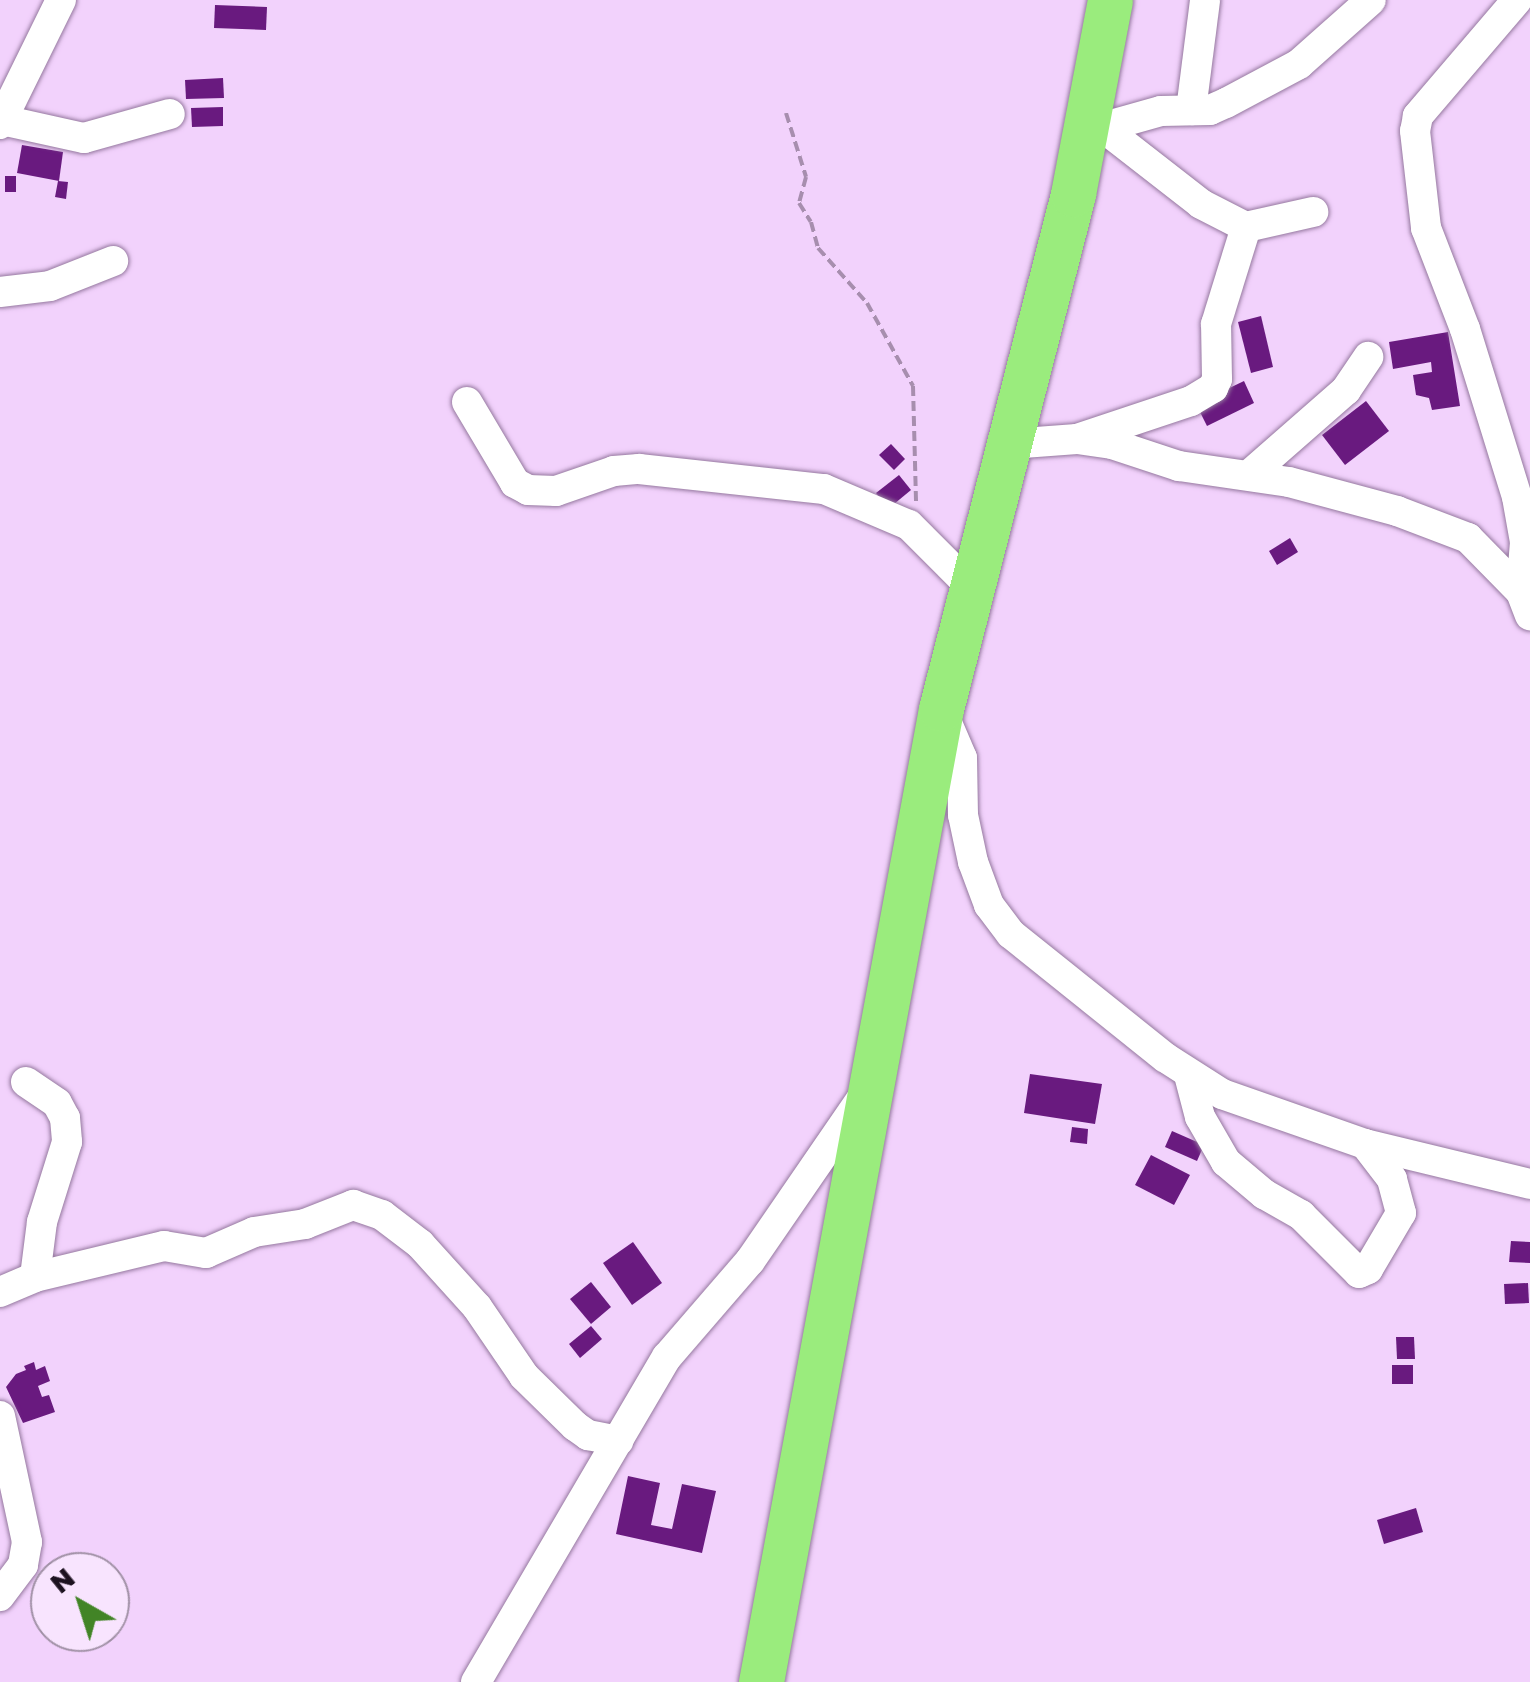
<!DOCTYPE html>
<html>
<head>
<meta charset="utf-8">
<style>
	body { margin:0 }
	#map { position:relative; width:1530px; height:1682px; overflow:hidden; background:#f2d2fc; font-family:"Golos Text",sans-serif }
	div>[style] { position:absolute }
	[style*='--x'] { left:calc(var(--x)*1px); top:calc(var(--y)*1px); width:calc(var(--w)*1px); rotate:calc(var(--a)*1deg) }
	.building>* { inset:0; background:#691a7f }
	.path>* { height:4px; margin-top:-2px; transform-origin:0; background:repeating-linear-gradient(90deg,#a78eae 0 10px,transparent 0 15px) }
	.roads { filter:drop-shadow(0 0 2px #95789f) drop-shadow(0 0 2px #95789f) }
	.minor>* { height:30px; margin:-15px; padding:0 15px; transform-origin:15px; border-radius:15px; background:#fff }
	.highway>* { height:45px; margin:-22.5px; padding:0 22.5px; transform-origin:22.5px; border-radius:22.5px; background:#9aec7d }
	span { translate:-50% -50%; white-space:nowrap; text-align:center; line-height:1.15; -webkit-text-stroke:10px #f8e4fe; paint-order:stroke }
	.north { position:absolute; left:30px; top:1552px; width:100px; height:100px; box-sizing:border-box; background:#f8e4fe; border:2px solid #a090a5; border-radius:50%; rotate:321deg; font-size:28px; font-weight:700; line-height:40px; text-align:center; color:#1d1220 }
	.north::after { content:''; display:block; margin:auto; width:35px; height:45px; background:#428426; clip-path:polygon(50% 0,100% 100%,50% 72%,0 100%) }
</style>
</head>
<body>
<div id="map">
	<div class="building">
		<i style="clip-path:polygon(215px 5px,267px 7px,266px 30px,214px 28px)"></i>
		<i style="clip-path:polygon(223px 78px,224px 98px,186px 99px,185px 80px)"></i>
		<i style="clip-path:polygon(223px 107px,223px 126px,192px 127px,191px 108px)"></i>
		<i style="clip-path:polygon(22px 145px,63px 152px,59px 181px,17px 173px)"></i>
		<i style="clip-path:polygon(5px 176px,16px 176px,16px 192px,5px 192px)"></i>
		<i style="clip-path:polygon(58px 181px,68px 182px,66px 199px,55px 197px)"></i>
		<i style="clip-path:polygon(1261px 316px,1273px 367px,1251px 373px,1238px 322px)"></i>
		<i style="clip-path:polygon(1448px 332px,1460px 406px,1432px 410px,1429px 398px,1416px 395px,1413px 375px,1432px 372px,1431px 362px,1393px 369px,1389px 342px)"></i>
		<i style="clip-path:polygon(1244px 381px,1254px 403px,1207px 426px,1196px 404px)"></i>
		<i style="clip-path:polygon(1366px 401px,1389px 431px,1345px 465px,1322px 435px)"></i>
		<i style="clip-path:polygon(891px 444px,905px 459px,894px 470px,879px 455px)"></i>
		<i style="clip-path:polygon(899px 475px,911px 490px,888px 509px,876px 493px)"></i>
		<i style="clip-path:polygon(1290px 538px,1298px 552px,1277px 565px,1269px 551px)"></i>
		<i style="clip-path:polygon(1030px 1074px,1102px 1084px,1095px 1124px,1024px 1113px)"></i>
		<i style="clip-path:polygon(1072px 1127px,1088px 1129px,1087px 1144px,1070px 1142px)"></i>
		<i style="clip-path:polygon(1172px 1131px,1204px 1145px,1197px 1161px,1165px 1147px)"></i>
		<i style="clip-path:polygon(1151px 1155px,1190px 1175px,1174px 1205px,1135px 1185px)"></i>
		<i style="clip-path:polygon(1511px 1241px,1530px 1242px,1530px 1263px,1509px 1262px)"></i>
		<i style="clip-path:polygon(633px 1242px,662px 1283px,632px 1305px,603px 1263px)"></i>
		<i style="clip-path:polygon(591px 1282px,611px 1307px,591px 1324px,570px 1299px)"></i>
		<i style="clip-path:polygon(1528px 1283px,1529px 1303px,1505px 1304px,1504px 1284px)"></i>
		<i style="clip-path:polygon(591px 1326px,602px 1339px,580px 1358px,569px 1344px)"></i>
		<i style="clip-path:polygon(1396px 1337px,1414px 1337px,1415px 1359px,1397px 1359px)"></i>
		<i style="clip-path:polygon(34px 1362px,36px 1370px,45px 1366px,50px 1381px,38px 1386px,42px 1397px,49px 1395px,55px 1412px,23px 1423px,6px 1387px,16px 1374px,26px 1370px,24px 1366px)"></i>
		<i style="clip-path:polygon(1392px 1365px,1413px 1365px,1413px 1384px,1392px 1384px)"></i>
		<i style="clip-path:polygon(628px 1476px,660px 1483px,651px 1525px,672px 1529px,682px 1484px,716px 1491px,702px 1553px,616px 1534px)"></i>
		<i style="clip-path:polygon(1416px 1508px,1423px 1532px,1384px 1544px,1377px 1520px)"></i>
	</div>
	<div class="path">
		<i style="--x:786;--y:113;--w:67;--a:72.6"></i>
		<i style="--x:806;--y:177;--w:27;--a:105"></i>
		<i style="--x:799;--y:203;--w:22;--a:58"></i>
		<i style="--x:811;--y:222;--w:27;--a:75"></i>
		<i style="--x:818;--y:248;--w:74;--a:48.3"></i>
		<i style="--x:867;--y:303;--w:95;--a:61"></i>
		<i style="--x:913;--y:386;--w:116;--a:88.5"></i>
	</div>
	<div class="roads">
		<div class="minor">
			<i style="--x:1517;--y:0;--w:153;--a:130.5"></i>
			<i style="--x:1418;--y:116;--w:15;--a:101"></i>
			<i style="--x:1415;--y:131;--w:98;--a:83.5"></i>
			<i style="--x:1426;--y:228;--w:108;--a:68.9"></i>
			<i style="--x:1465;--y:329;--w:176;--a:72.8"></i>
			<i style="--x:1517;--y:497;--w:46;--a:79.9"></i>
			<i style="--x:1525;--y:542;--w:50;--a:94.6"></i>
			<i style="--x:1191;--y:110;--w:111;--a:-82.7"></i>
			<i style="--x:1092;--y:119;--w:138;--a:37.9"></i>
			<i style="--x:1201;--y:204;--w:51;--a:27.1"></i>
			<i style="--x:1246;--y:227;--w:69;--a:-12.6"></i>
			<i style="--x:2;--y:120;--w:84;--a:12.4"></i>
			<i style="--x:84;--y:138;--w:89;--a:-15.6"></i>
			<i style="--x:0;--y:124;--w:138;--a:-63.8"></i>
			<i style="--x:1104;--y:127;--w:59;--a:-15.7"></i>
			<i style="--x:1161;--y:111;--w:49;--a:-1.2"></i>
			<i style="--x:1210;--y:110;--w:17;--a:-24"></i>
			<i style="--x:1226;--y:103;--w:83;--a:-28.1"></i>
			<i style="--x:1299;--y:64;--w:96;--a:-41.6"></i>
			<i style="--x:0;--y:292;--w:50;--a:-6.8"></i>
			<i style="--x:50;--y:286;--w:68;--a:-21.6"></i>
			<i style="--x:467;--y:402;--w:94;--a:59.3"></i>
			<i style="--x:515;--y:483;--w:15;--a:28"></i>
			<i style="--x:528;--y:490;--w:28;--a:2"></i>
			<i style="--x:556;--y:491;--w:61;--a:-19"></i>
			<i style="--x:614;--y:471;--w:25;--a:-5"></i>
			<i style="--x:639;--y:469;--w:186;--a:6.2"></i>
			<i style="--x:824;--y:489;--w:92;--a:23"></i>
			<i style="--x:909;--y:525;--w:89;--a:45"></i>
			<i style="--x:1080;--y:438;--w:117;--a:-18.4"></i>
			<i style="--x:1191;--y:401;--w:26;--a:-31"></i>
			<i style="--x:1213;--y:388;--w:10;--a:-66"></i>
			<i style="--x:1217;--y:379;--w:55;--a:-91"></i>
			<i style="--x:1216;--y:324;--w:102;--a:-72.8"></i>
			<i style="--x:1009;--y:444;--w:68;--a:-4.2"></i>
			<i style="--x:1077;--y:439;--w:35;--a:8"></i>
			<i style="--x:1112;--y:444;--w:71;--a:18.2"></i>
			<i style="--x:1179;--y:466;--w:111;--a:8.3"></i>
			<i style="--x:1289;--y:482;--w:112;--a:15"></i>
			<i style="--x:1397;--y:511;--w:76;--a:20.8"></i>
			<i style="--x:1468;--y:538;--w:76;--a:45.5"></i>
			<i style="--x:1521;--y:592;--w:25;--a:69"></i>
			<i style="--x:1249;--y:475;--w:129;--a:-41.2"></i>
			<i style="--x:1346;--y:390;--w:40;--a:-56"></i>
			<i style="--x:941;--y:709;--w:53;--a:66.8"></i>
			<i style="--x:962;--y:758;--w:57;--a:89"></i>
			<i style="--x:963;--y:815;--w:48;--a:78"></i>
			<i style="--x:973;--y:862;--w:46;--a:69.6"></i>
			<i style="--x:989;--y:905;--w:36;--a:53"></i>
			<i style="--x:1011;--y:934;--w:198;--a:38.7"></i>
			<i style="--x:1166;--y:1058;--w:67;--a:32.7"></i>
			<i style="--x:1222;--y:1094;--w:151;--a:19.3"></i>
			<i style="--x:1365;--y:1144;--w:170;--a:13.6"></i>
			<i style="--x:1189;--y:1075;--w:43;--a:75.3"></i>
			<i style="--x:1200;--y:1117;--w:52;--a:60"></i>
			<i style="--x:1226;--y:1162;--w:50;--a:40.1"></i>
			<i style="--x:1264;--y:1194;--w:43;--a:29.6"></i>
			<i style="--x:1301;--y:1215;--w:82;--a:45"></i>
			<i style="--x:1359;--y:1273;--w:10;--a:-24"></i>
			<i style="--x:1368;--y:1269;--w:65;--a:-59.5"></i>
			<i style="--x:1401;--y:1213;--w:35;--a:-105"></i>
			<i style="--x:1392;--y:1179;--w:44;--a:-127.6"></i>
			<i style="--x:26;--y:1082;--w:37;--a:34"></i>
			<i style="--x:57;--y:1103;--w:17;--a:62"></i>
			<i style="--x:65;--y:1118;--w:24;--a:85"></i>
			<i style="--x:67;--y:1142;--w:84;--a:107.4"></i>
			<i style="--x:42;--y:1222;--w:55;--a:97.3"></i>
			<i style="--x:0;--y:1292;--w:38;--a:-23"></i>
			<i style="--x:35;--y:1277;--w:133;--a:-13.5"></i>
			<i style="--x:164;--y:1246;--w:43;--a:9.5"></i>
			<i style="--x:206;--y:1253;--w:52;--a:-23.6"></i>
			<i style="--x:254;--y:1232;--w:52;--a:-8.9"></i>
			<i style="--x:305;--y:1224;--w:52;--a:-21.6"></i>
			<i style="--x:353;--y:1205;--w:31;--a:19"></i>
			<i style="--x:382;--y:1215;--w:48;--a:37.3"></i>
			<i style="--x:420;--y:1244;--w:85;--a:47.9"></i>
			<i style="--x:477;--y:1307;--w:83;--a:55.7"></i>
			<i style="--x:524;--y:1376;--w:71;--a:44.4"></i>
			<i style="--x:575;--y:1426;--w:16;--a:35"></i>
			<i style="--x:588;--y:1435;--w:31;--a:11"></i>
			<i style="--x:0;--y:1416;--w:129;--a:77.9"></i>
			<i style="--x:27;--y:1542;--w:23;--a:100"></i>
			<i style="--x:23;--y:1565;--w:39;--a:127"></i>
			<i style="--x:476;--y:1682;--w:377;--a:-59.6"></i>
			<i style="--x:667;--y:1357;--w:127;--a:-49.2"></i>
			<i style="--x:750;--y:1261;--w:198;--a:-55.5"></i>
		</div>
		<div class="highway">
			<i style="--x:761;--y:1682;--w:990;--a:-79.52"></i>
			<i style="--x:941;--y:709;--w:532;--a:-75.62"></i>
			<i style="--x:1073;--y:194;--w:197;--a:-79.2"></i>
		</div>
	</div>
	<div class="north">N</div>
</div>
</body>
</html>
